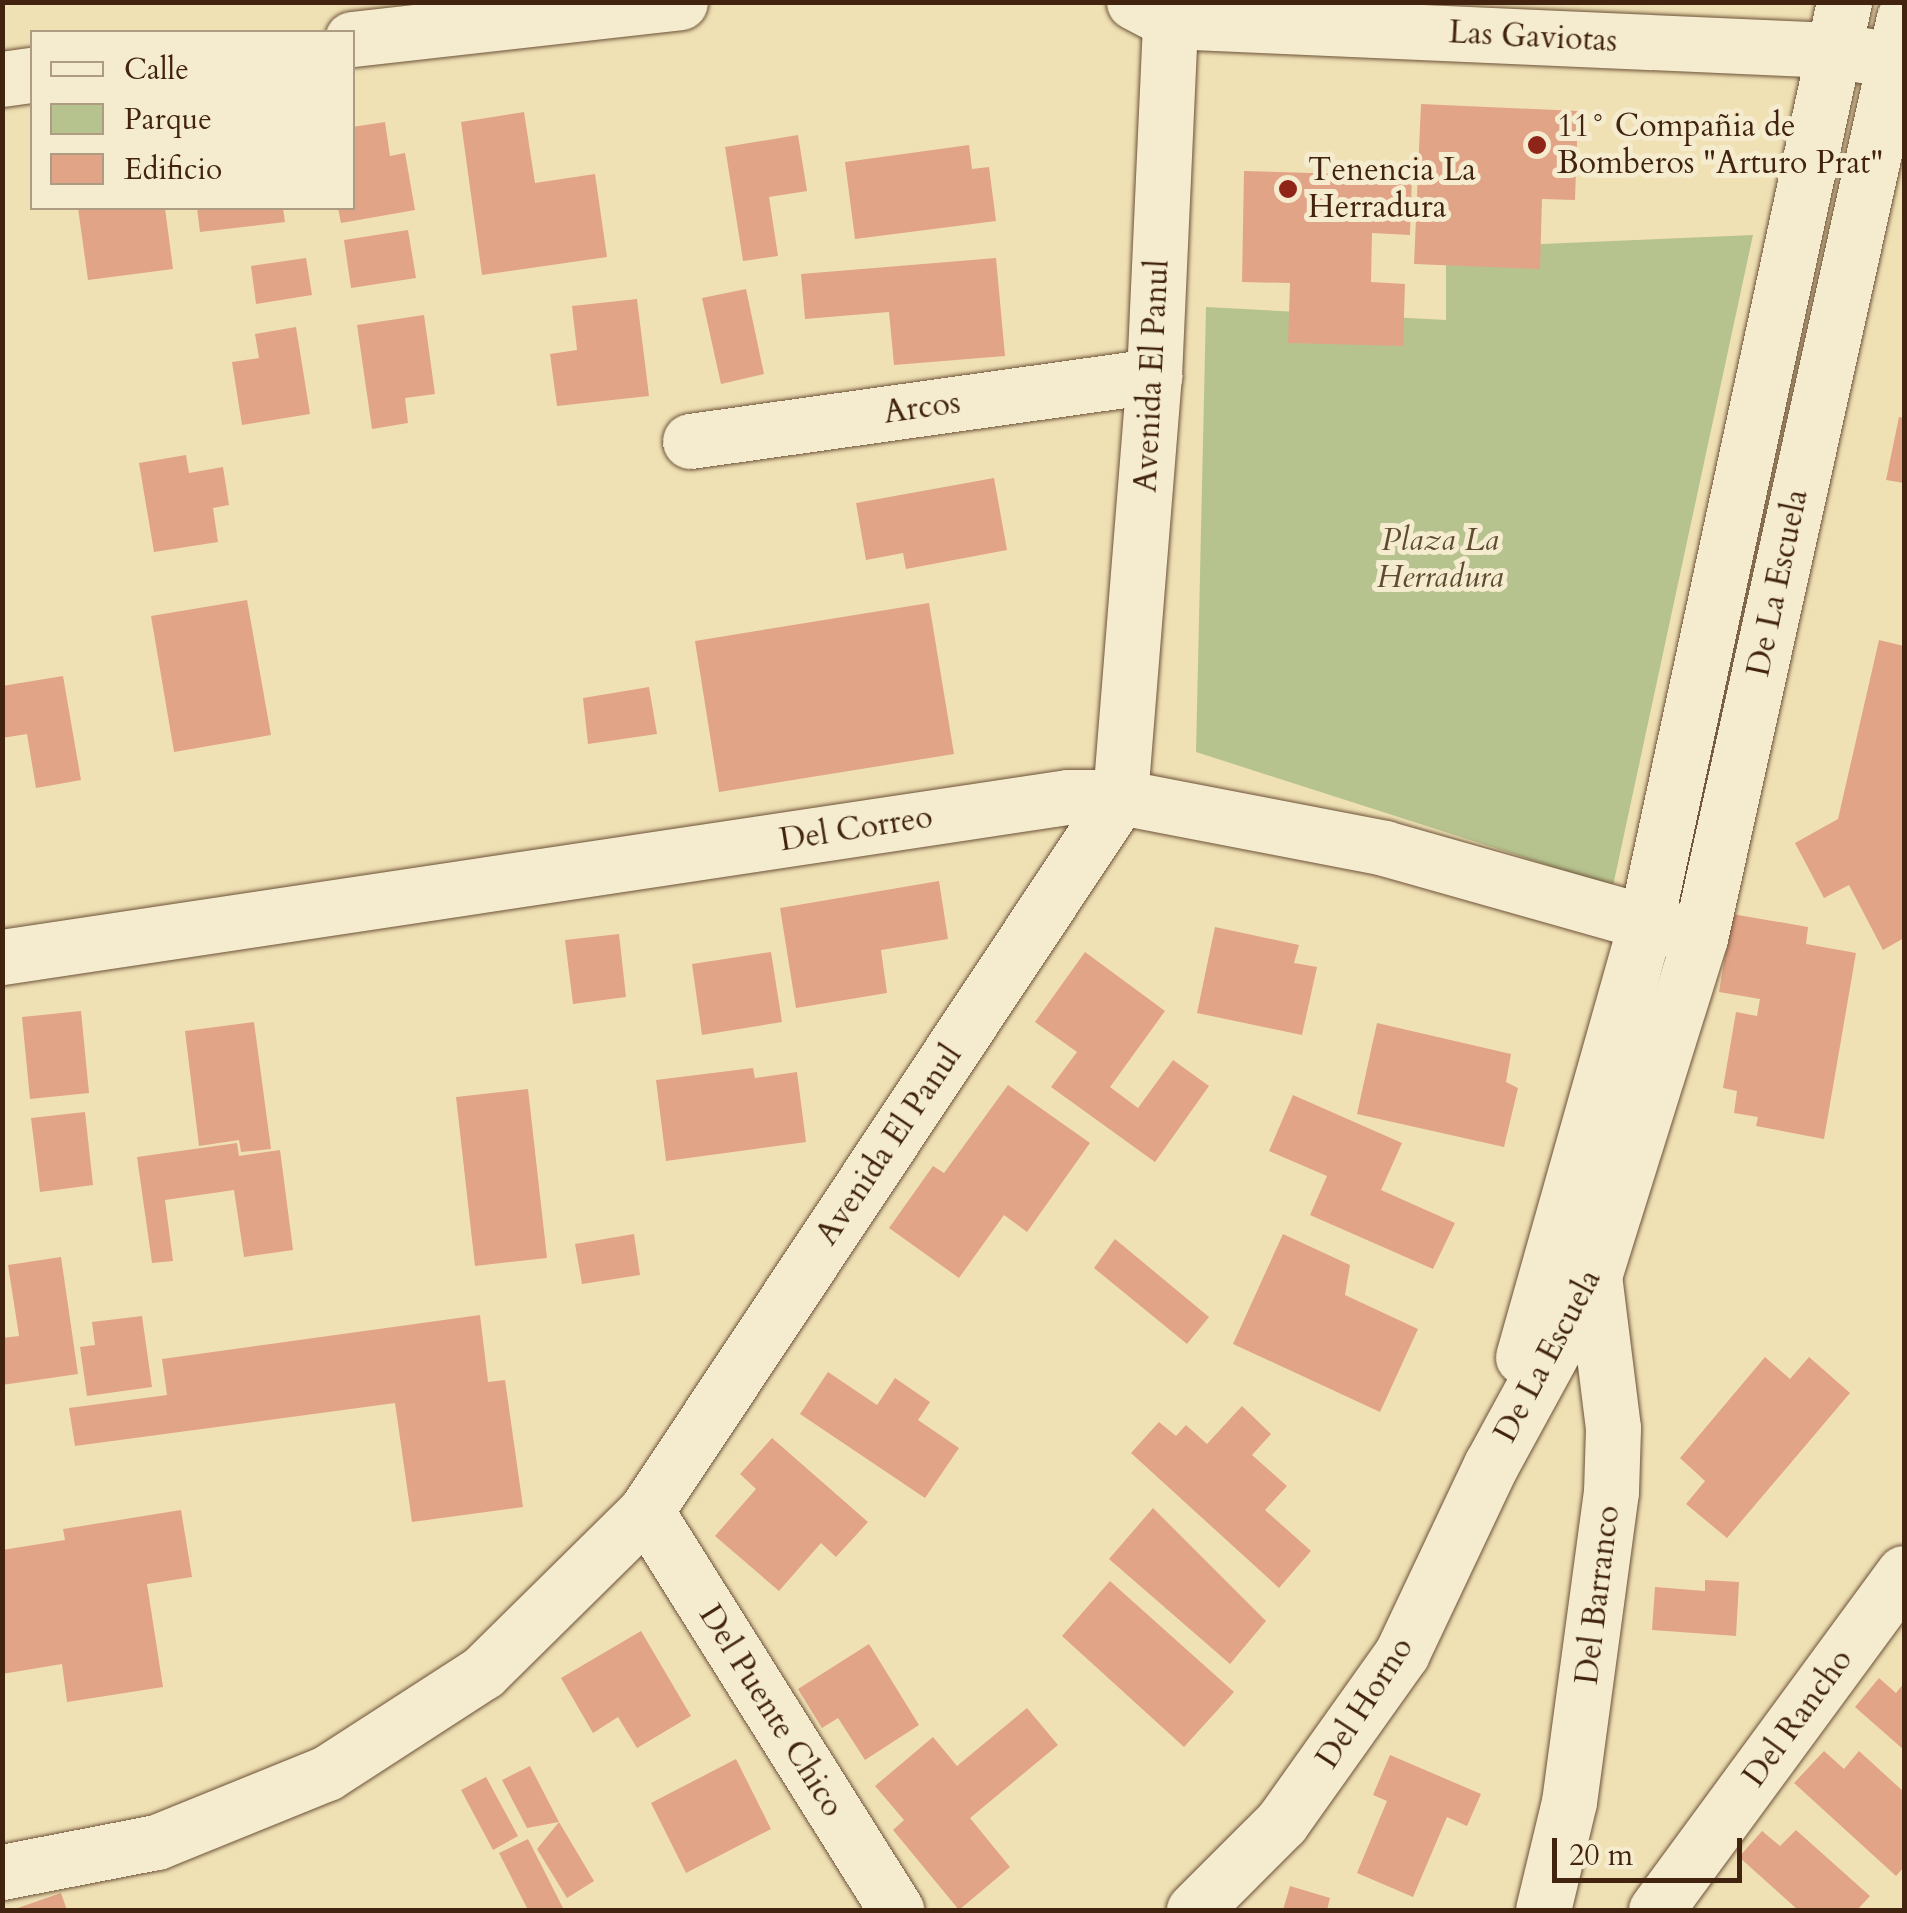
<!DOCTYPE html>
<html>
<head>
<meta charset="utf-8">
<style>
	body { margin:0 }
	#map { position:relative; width:1907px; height:1913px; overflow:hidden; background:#f0e1b5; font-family:Cardo,serif }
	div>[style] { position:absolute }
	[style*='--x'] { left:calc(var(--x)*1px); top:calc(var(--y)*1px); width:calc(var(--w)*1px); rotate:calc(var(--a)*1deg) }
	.green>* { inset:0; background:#b7c38f }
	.building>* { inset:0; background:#e1a487 }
	.roads { filter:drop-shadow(0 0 2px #6d5238) drop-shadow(0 0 2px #6d5238) }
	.minor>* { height:55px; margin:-27.5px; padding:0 27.5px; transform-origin:27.5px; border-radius:27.5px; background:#f5eccf }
	.tertiary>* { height:55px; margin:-27.5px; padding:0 27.5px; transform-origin:27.5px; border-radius:27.5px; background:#f5eccf }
	.dots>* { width:28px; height:28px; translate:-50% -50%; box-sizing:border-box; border:5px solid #f5eccf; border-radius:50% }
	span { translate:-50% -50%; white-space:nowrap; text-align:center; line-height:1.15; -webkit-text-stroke:10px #f5eccf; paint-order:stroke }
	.street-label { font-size:32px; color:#41230f }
	.poi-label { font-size:32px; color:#41230f }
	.left { translate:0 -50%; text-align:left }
	.park-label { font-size:32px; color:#5e4b2f; font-style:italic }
	.frame { position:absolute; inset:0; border:5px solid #41230f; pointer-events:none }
	.legend { position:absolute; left:30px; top:30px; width:325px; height:180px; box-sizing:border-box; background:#f5eccf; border:2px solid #ad9c82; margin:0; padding:12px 18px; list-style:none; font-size:30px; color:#41230f }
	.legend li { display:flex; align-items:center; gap:20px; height:50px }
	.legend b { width:50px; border:2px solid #ad9c82 }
	.scale { position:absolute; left:1552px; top:1838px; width:190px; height:45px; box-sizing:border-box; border:5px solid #41230f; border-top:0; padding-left:12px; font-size:30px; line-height:35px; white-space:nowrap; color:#41230f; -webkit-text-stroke:8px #f5eccf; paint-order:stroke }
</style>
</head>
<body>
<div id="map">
	<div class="green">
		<i style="clip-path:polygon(1753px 235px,1613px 886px,1196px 752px,1206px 307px,1446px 320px,1446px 248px)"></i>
	</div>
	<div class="building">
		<i style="clip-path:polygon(1421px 104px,1578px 111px,1575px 200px,1542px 199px,1540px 269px,1414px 264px)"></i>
		<i style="clip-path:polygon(524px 112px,535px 183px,595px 174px,607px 257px,482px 275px,461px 122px)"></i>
		<i style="clip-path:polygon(385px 122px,390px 156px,405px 153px,415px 210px,341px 223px,338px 208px,352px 208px,352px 127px)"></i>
		<i style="clip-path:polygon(798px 135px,807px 191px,769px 197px,778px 256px,743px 261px,725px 147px)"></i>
		<i style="clip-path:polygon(969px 145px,972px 169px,989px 167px,996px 221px,855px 239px,845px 162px)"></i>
		<i style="clip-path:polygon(1244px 171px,1412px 176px,1410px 235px,1372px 233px,1371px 282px,1405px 284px,1403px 346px,1288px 343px,1290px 283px,1242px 282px)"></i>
		<i style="clip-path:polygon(78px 208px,165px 208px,173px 269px,88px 280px)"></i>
		<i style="clip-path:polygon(197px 208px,283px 208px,285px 222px,200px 232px)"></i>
		<i style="clip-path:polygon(408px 230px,416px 278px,351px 288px,344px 240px)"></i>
		<i style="clip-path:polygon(306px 258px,312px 295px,256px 304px,251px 266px)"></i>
		<i style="clip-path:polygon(996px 258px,1005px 356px,894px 365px,889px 312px,805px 319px,801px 274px)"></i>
		<i style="clip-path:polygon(746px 289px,764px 374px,721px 384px,702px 298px)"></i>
		<i style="clip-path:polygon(637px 299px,649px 396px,557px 406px,550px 354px,577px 350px,572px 306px)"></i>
		<i style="clip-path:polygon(424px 315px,435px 394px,405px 398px,408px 423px,372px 429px,357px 325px)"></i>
		<i style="clip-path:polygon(296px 327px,310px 414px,242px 425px,232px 362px,259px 358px,255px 334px)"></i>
		<i style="clip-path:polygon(1899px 417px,1904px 418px,1904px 483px,1886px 480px)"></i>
		<i style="clip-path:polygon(186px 455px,189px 473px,223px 467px,229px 505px,213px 508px,218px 542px,154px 552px,139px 463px)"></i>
		<i style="clip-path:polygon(994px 478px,1007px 550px,906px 569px,903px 553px,866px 560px,856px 503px)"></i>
		<i style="clip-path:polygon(247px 600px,271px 735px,174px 752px,151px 616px)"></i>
		<i style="clip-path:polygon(929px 603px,954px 754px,719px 792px,695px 641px)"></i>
		<i style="clip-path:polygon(1879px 640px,1904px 646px,1904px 938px,1883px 950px,1849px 885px,1824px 898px,1795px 843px,1838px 819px)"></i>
		<i style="clip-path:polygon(63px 676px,81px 780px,36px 788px,27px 734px,2px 738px,2px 686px)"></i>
		<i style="clip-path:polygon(649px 687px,657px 734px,588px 744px,583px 698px)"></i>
		<i style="clip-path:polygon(939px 881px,948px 939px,881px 950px,887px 993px,796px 1008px,780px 908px)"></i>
		<i style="clip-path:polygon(1732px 914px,1808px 927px,1806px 944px,1856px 953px,1824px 1139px,1756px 1126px,1758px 1117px,1734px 1113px,1737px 1091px,1723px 1088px,1736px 1012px,1757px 1016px,1760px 999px,1719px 992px)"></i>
		<i style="clip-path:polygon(1215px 927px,1299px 945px,1294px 963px,1317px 967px,1302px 1035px,1197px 1013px)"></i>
		<i style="clip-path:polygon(619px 934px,626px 997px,573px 1004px,565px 940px)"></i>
		<i style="clip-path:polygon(771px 952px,782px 1022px,702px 1035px,692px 964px)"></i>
		<i style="clip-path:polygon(1085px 952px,1165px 1011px,1110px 1087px,1138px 1108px,1173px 1060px,1209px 1086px,1155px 1162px,1051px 1087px,1077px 1052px,1035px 1022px)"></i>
		<i style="clip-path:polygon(81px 1011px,89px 1093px,30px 1099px,22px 1017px)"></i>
		<i style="clip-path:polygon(254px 1022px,271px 1149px,241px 1152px,239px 1140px,199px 1146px,185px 1031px)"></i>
		<i style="clip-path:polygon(1377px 1023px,1511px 1054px,1506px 1082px,1518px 1088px,1504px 1147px,1357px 1114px)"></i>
		<i style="clip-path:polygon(753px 1068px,755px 1078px,797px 1072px,806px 1142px,666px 1161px,656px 1080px)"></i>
		<i style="clip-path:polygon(1008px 1085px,1090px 1143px,1027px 1232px,1004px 1215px,959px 1278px,889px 1228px,933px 1166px,944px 1173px)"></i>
		<i style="clip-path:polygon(528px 1089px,547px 1258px,475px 1266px,456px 1097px)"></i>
		<i style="clip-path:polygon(1293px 1095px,1402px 1143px,1381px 1190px,1455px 1223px,1433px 1269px,1310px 1215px,1327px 1176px,1269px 1151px)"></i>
		<i style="clip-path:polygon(85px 1112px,93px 1185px,40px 1192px,31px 1118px)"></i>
		<i style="clip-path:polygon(237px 1143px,239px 1156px,280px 1150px,293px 1250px,244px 1257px,234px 1190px,165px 1200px,173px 1261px,152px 1263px,137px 1157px)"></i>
		<i style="clip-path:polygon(634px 1234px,640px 1275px,582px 1284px,575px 1244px)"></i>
		<i style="clip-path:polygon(1283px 1234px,1350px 1265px,1345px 1295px,1418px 1329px,1380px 1412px,1233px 1344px)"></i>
		<i style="clip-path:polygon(1115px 1239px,1209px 1317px,1187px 1344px,1094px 1268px)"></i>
		<i style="clip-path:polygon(61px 1257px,78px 1374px,2px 1385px,2px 1338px,19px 1336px,8px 1265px)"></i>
		<i style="clip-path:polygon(480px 1315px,488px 1382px,505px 1380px,523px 1507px,412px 1522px,395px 1403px,75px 1446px,69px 1408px,167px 1395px,162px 1359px)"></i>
		<i style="clip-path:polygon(142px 1316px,152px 1387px,87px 1396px,80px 1347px,95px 1345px,92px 1322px)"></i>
		<i style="clip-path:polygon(1765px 1357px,1790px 1379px,1809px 1357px,1850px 1393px,1727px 1538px,1686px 1504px,1705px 1481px,1680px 1458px)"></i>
		<i style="clip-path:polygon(828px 1372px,877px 1405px,895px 1378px,930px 1402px,918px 1420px,959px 1448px,925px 1498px,800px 1414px)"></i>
		<i style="clip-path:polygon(1242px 1406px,1271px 1434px,1252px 1455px,1287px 1486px,1265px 1510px,1311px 1551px,1279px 1588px,1131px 1453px,1159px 1422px,1176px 1436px,1186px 1425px,1207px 1444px)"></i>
		<i style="clip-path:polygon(772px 1438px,868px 1522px,836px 1557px,821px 1543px,779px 1591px,715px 1536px,756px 1489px,740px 1474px)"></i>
		<i style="clip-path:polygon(1153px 1508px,1266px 1621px,1230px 1664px,1109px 1559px)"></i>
		<i style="clip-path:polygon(181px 1510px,192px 1577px,147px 1584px,163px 1687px,67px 1702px,62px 1664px,2px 1674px,2px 1550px,65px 1540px,63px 1529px)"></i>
		<i style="clip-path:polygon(1705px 1580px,1739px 1582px,1736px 1636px,1652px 1630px,1655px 1587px,1705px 1591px)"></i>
		<i style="clip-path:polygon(1110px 1581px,1234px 1692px,1184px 1747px,1062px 1636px)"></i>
		<i style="clip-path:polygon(641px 1631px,691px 1716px,637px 1748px,618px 1717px,593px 1733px,561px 1678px)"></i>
		<i style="clip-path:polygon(869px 1644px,919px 1725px,865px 1760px,838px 1718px,822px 1728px,798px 1689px)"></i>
		<i style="clip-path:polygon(1879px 1678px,1896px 1693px,1904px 1683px,1904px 1750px,1855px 1707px)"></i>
		<i style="clip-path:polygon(1027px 1708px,1058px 1745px,970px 1818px,1010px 1867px,959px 1910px,893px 1830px,904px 1820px,875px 1786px,933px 1737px,957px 1766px)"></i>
		<i style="clip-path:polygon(1824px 1751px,1844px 1769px,1859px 1751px,1904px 1792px,1904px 1867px,1896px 1876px,1794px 1783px)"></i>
		<i style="clip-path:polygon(1390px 1755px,1481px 1794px,1467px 1826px,1447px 1817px,1413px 1897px,1357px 1873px,1387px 1801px,1373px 1795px)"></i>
		<i style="clip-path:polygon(736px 1759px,771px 1829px,686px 1873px,651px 1803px)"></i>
		<i style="clip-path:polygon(530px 1766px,559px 1822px,527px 1828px,502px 1780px)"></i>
		<i style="clip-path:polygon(486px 1777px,518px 1836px,493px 1850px,461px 1790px)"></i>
		<i style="clip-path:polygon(559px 1822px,594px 1881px,567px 1898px,537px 1849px)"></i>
		<i style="clip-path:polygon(1796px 1830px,1870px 1896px,1857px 1910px,1798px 1910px,1739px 1857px,1762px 1831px,1780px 1846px)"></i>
		<i style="clip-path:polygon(528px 1839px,564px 1910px,528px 1910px,499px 1853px)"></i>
		<i style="clip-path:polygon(1290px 1886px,1330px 1898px,1327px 1910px,1283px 1910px)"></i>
		<i style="clip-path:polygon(61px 1893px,67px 1910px,12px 1910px)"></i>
	</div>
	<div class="roads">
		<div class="minor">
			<i style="--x:1134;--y:2;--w:41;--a:27.8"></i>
			<i style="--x:1170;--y:21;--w:662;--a:2.51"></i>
			<i style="--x:1831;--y:50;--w:64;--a:9"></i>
			<i style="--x:352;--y:39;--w:330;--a:-6.4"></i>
			<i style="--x:2;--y:79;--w:30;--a:-8"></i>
			<i style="--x:690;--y:441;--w:469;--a:-8"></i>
			<i style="--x:2;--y:957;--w:1078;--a:-8.54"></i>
			<i style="--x:1068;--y:797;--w:52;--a:0"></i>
			<i style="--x:1120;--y:797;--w:269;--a:10.9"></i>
			<i style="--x:1384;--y:848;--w:319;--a:15.8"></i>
			<i style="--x:646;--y:1511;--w:857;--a:-56.42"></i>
			<i style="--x:1120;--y:797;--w:422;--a:-85.4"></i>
			<i style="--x:1154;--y:376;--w:355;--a:-87.4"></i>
			<i style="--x:1543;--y:1910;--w:111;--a:-76.5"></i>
			<i style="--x:1569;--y:1802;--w:313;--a:-82.3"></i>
			<i style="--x:1611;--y:1492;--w:64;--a:-88.2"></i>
			<i style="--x:1613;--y:1428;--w:153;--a:-97.1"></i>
			<i style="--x:1656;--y:1910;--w:418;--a:-53.7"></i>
		</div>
		<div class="tertiary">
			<i style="--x:1523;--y:1357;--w:453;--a:-74.2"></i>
			<i style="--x:1646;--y:921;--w:940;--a:-77.84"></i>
			<i style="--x:2;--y:1872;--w:158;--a:-11"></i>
			<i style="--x:157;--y:1842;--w:183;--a:-22.1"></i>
			<i style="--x:327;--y:1773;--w:186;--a:-32.9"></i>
			<i style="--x:483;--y:1672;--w:229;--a:-44.6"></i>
			<i style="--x:646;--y:1511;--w:471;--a:57.9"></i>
			<i style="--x:1194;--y:1910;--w:124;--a:-45"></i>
			<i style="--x:1282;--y:1822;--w:207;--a:-54.6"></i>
			<i style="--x:1402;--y:1653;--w:208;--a:-64.7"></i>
			<i style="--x:1491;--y:1465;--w:215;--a:-61.4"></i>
			<i style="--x:1594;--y:1276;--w:354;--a:-72.6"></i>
			<i style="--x:1700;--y:938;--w:942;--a:-77.5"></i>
		</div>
	</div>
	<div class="dots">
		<i style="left:1537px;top:145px;background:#8f2418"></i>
		<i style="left:1288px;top:189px;background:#8f2418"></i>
	</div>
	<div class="street-label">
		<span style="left:1533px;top:37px;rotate:3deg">Las Gaviotas</span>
		<span style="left:1152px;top:376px;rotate:-87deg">Avenida El Panul</span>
		<span style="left:922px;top:408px;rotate:-8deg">Arcos</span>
		<span style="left:1778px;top:583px;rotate:-78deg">De La Escuela</span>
		<span style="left:856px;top:829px;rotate:-9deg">Del Correo</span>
		<span style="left:889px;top:1145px;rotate:-56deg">Avenida El Panul</span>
		<span style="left:1548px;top:1356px;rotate:-62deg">De La Escuela</span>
		<span style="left:1598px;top:1595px;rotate:-83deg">Del Barranco</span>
		<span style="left:1365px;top:1703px;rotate:-57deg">Del Horno</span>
		<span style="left:771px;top:1711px;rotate:58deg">Del Puente Chico</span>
		<span style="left:1798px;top:1718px;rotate:-54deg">Del Rancho</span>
	</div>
	<div class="poi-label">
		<span class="left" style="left:1557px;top:145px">11° Compañia de<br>Bomberos "Arturo Prat"</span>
		<span class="left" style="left:1308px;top:189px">Tenencia La<br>Herradura</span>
	</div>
	<div class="park-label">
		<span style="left:1440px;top:559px">Plaza La<br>Herradura</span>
	</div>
	<div class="frame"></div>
	<ul class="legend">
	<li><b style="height:12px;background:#f5eccf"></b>Calle</li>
	<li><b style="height:28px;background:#b7c38f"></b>Parque</li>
	<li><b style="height:28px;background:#e1a487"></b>Edificio</li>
	</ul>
	<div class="scale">20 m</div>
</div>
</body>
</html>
